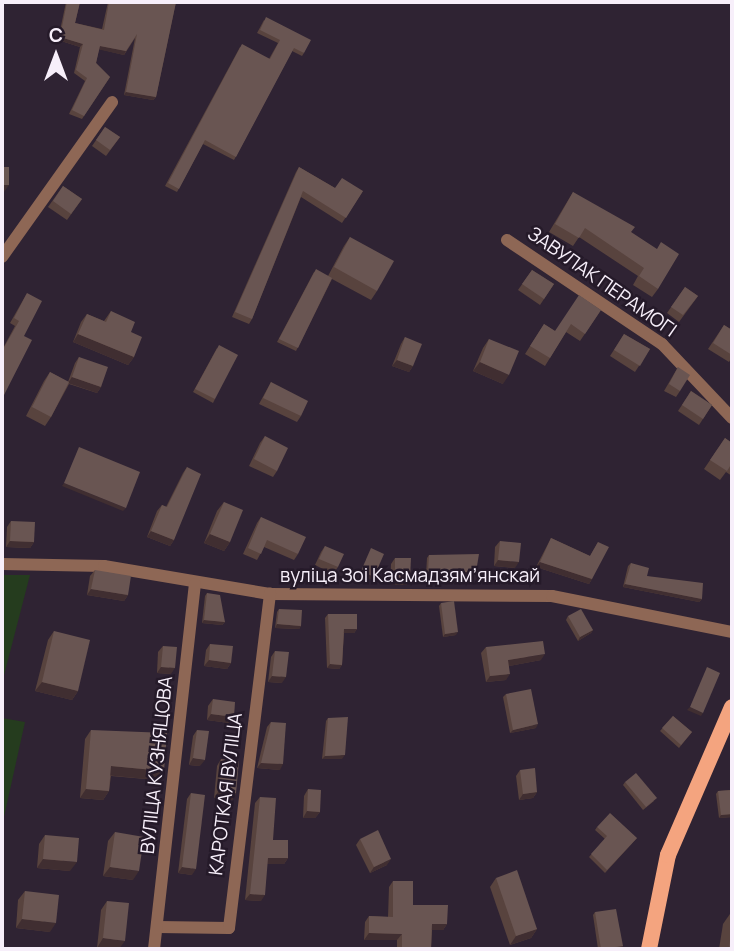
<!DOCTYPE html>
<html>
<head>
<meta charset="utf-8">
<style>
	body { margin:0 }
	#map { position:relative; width:734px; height:951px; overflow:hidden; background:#2f2333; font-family:Manrope,sans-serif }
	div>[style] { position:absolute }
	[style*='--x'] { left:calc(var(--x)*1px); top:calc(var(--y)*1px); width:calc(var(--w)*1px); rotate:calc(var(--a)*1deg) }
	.green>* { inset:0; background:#253c1e }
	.minor>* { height:12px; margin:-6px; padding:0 6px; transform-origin:6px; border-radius:6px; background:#8e6755 }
	.major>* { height:16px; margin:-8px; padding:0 8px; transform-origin:8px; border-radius:8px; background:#f4a47f }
	.wall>* { inset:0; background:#58433e }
	.shaded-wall>* { inset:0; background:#402e31 }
	.building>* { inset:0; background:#695552 }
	span { translate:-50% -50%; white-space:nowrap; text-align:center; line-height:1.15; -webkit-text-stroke:5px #251a29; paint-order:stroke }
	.street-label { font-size:19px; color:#f7effa }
	.frame { position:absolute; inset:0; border:4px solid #f7effa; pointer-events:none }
	.north { position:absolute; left:21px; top:21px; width:70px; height:70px; -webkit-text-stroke:5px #251a29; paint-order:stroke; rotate:0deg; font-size:19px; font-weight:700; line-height:28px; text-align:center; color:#f7effa }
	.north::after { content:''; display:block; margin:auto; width:24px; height:32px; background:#f7effa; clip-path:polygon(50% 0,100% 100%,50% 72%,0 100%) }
</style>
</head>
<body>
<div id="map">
	<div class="green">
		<i style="clip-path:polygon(2px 575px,30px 575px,2px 683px)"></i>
		<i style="clip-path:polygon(2px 718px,25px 722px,2px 826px)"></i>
	</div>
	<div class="minor">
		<i style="--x:507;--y:240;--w:187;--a:33.9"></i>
		<i style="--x:662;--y:344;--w:102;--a:46.6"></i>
		<i style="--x:2;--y:257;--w:190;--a:-54.6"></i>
		<i style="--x:2;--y:564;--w:102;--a:1.1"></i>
		<i style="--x:104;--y:566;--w:168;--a:9.6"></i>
		<i style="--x:270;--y:594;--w:282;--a:0.4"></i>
		<i style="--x:552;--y:596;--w:184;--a:11.3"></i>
		<i style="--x:158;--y:927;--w:71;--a:0.8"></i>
		<i style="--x:229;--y:928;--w:337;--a:-83"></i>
		<i style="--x:154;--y:949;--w:367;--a:-83.6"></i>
	</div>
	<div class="major">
		<i style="--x:649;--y:949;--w:96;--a:-78.6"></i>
		<i style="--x:668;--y:855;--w:161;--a:-66.6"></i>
	</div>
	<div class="wall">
		<i style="clip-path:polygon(66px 2px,80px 2px,75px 23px,102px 29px,108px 2px,176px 2px,156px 97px,153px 100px,124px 95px,135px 38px,124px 55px,99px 49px,96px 63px,110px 77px,82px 119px,69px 114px,85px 81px,74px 73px,80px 47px,58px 40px)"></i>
		<i style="clip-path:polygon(264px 20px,304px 53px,302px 56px,292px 51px,234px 160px,203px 144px,177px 192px,165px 186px,240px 47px,269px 59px,278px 43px,257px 33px)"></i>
		<i style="clip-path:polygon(105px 127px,120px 137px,106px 156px,92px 146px)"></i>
		<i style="clip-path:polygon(299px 167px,335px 188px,363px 191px,342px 223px,301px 197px,252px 319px,249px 324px,232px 317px,296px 172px)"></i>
		<i style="clip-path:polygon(63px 186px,82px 199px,67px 220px,48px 207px)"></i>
		<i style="clip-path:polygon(573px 192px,631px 232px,658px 289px,652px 297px,633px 285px,638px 276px,579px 237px,573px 246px,549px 232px)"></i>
		<i style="clip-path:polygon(350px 237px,377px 291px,371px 300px,332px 279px,296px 351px,277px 342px,314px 272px,328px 276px,344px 246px)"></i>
		<i style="clip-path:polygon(532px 270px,554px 284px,540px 305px,518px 290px)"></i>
		<i style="clip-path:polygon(685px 287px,698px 296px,679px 322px,667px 313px)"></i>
		<i style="clip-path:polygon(27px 293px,4px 395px,2px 398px,2px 350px,15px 326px,10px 323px)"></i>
		<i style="clip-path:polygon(601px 310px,580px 341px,566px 332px,545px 366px,525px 354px,544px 324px,555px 331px)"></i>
		<i style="clip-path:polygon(111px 311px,131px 332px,134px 357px,128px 365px,73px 342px,81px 322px,87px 314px,104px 321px)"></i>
		<i style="clip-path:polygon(724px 325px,732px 330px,732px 357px,729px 362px,708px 349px)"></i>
		<i style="clip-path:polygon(624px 334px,650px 349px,635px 372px,610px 356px)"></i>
		<i style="clip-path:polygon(405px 337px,413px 366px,409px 372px,392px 366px,401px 344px)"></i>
		<i style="clip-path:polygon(489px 339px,503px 384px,473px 371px,483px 348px)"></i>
		<i style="clip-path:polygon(217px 348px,215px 399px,213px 403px,193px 392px)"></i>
		<i style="clip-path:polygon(79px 357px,101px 387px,97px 393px,69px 384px,51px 417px,45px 426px,26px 416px,44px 381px,50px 372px,68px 382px,75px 363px)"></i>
		<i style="clip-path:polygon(678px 367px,680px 391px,676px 397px,664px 391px)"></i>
		<i style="clip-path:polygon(271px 382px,301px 416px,297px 422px,259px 404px)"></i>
		<i style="clip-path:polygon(691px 391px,712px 405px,699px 425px,678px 411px)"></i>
		<i style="clip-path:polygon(265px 436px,277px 471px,273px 477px,249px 466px,260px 443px)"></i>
		<i style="clip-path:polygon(725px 438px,732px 443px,732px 476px,726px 472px,720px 480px,704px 469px)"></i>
		<i style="clip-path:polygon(187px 467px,174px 540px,170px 546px,147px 537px,157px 511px,162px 505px,166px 507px,183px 473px)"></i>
		<i style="clip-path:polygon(224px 502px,230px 542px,224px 551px,204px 543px,217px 511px)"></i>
		<i style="clip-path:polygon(261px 517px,298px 554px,294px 560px,264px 547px,257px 560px,243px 554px,257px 523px)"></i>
		<i style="clip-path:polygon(11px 521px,34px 542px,30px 548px,6px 547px,7px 527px)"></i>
		<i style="clip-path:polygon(551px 538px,590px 556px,598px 542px,592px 579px,589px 584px,536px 567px)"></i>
		<i style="clip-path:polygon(500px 541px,515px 568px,494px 566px,495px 547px)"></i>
		<i style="clip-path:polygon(325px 546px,338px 567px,333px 574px,315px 565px,321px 552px)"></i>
		<i style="clip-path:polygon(429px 555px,476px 572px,474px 575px,426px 575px,427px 558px)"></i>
		<i style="clip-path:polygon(395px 558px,410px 579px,406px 585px,390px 584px,391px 564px)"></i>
		<i style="clip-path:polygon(631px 563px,647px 576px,702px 599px,699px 602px,623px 587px,628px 566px)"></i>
		<i style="clip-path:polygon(95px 570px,128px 595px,124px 601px,87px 595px,90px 576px)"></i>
		<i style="clip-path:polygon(207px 593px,225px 622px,222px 625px,202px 623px,205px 596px)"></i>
		<i style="clip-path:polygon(441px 603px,456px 635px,443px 637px,439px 606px)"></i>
		<i style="clip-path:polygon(279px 609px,301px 626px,299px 629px,275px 628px,277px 612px)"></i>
		<i style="clip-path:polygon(328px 614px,357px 629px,354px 633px,344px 633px,342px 665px,339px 669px,327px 668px,325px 618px)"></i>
		<i style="clip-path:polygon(568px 616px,593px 630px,591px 633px,578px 641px,566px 620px)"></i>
		<i style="clip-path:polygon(54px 631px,78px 691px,72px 700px,35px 691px,48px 640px)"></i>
		<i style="clip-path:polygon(210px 644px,231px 663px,227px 669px,204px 666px,206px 650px)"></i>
		<i style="clip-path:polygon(163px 646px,171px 674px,157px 673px,158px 652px)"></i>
		<i style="clip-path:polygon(486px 647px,541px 660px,509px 666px,506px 680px,486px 682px,481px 653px)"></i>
		<i style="clip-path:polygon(275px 651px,282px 683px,268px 682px,271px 657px)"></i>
		<i style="clip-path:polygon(506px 694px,536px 728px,510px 733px,503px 697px)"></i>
		<i style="clip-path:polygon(213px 699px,229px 723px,207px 720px,208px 706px)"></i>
		<i style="clip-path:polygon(673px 716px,692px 732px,679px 748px,660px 731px)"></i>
		<i style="clip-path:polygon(328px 718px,342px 759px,322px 759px,326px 721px)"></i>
		<i style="clip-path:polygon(271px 722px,280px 770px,257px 768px,267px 727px)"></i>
		<i style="clip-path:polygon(91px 730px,164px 771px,157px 780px,111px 776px,109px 791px,103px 800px,80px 798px,85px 739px)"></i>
		<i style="clip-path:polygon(197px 730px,200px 766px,189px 765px,193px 736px)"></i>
		<i style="clip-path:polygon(221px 759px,236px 793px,232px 800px,214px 798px,217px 766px)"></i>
		<i style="clip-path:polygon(520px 770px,537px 792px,533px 798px,519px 800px,516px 776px)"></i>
		<i style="clip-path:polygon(625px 782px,654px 801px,643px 810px,623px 785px)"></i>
		<i style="clip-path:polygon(308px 789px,320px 812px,315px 818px,303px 818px,304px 796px)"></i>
		<i style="clip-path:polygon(732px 790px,732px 817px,719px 818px,716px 794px,718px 791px)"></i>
		<i style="clip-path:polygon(191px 793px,192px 875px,178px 873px,187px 799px)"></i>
		<i style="clip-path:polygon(260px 797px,273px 840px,288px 858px,284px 864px,267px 864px,261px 901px,245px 900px,255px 803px)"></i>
		<i style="clip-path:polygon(597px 827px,637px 838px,605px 873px,589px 857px,605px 839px,595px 830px)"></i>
		<i style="clip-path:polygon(115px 832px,133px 880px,103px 876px,108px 841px)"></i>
		<i style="clip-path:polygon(45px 835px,70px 871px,37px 868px,39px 844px)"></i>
		<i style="clip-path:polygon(360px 839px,387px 865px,370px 873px,356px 845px)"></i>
		<i style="clip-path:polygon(496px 878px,537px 929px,531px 938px,510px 945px,490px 887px)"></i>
		<i style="clip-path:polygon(393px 881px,413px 905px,447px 924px,443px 930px,432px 930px,431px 949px,397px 949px,397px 940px,364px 940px,365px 922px,369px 916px,388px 917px,389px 887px)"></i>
		<i style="clip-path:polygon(25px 891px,50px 932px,16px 928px,18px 900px)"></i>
		<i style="clip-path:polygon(107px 901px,119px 949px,97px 948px,101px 910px)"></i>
		<i style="clip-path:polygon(732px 911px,732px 949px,719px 949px,723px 924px)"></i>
		<i style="clip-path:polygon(595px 912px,623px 946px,620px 949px,598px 949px,593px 915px)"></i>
	</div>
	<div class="shaded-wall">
		<i style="clip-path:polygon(60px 37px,83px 44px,80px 47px,58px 40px)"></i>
		<i style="clip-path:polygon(100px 46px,126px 51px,124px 55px,97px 49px)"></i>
		<i style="clip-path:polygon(126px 92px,156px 97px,153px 100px,124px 95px)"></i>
		<i style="clip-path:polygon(2px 185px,9px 185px,4px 192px,2px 192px)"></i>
		<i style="clip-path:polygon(78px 334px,134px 357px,128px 365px,73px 342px)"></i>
		<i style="clip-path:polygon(397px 360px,413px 366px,409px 372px,392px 366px)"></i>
		<i style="clip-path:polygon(480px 362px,509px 375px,503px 384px,473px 371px)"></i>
		<i style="clip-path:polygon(72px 377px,101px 387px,97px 393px,68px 383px)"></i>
		<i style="clip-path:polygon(64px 483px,126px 508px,123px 511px,62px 486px)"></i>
		<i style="clip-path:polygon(151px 531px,174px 540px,170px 546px,147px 537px)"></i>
		<i style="clip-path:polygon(210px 534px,230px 542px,224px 551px,204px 543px)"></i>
		<i style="clip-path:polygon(10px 541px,34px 542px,30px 548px,6px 547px)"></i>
		<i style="clip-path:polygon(498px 560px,519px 562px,515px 568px,494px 566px)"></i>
		<i style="clip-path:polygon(540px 562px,592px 579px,589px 584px,536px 567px)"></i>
		<i style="clip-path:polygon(361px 571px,374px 577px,372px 580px,359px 574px)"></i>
		<i style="clip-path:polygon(428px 572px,476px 572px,474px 575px,426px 575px)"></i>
		<i style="clip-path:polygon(395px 578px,410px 579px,406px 585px,390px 584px)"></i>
		<i style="clip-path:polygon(625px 584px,702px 599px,699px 602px,623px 587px)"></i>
		<i style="clip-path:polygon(91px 589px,128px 595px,124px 601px,87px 595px)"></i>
		<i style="clip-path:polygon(204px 620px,225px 622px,222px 625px,202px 623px)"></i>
		<i style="clip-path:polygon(277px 624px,301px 626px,299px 629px,275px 628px)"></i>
		<i style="clip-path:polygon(344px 629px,357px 629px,354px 633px,341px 633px)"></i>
		<i style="clip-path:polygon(593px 630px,591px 633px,578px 641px,580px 637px)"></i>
		<i style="clip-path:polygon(458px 632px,456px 635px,443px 637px,445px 634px)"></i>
		<i style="clip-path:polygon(545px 654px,541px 660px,504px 667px,508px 660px)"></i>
		<i style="clip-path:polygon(209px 660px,231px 663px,227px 669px,204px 666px)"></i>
		<i style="clip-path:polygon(330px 664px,342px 665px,339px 669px,327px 668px)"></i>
		<i style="clip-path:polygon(161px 667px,175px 668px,171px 674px,157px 673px)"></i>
		<i style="clip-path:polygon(510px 674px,506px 680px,486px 682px,490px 676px)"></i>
		<i style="clip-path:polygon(272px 676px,286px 677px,282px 683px,268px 682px)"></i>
		<i style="clip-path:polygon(42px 682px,78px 691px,72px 700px,35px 691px)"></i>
		<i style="clip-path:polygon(690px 707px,703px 713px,701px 716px,687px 710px)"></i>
		<i style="clip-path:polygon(211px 714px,234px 717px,229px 723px,207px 720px)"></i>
		<i style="clip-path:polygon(538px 724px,536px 728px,510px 733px,513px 730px)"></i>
		<i style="clip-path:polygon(345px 755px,342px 759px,322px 759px,325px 756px)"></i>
		<i style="clip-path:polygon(193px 758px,205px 760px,200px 766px,189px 765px)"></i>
		<i style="clip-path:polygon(261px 763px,283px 764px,280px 770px,257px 768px)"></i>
		<i style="clip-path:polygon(111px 766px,164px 771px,157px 780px,105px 775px)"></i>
		<i style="clip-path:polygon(86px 789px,109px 791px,103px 800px,80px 798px)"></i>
		<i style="clip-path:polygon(218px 792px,236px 793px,232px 800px,214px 798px)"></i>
		<i style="clip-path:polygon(537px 792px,533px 798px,519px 800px,523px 794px)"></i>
		<i style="clip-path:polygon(307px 811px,320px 812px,315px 818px,303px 818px)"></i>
		<i style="clip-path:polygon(732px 814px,732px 817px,719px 818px,721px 815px)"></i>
		<i style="clip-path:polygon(268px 858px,288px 858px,284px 864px,263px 864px)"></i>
		<i style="clip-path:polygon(43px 859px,77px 862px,70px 871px,37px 868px)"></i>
		<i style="clip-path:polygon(391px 859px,387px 865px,370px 873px,374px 867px)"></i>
		<i style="clip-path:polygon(110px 867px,139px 871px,133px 880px,103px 876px)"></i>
		<i style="clip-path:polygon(182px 867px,196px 869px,192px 875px,178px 873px)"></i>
		<i style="clip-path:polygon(250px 894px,265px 895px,261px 901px,245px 900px)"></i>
		<i style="clip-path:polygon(22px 919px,56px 923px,50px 932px,16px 928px)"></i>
		<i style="clip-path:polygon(432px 924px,447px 924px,443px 930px,428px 930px)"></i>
		<i style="clip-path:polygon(537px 929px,531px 938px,510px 945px,516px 936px)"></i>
		<i style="clip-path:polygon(369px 933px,402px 934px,397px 940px,364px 940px)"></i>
		<i style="clip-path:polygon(103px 938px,125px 941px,119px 949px,97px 948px)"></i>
		<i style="clip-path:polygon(623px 946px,619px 949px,602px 949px)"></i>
	</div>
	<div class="building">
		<i style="clip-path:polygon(67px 2px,80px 2px,75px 23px,104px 30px,109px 2px,176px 2px,156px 97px,126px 92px,137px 34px,126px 51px,100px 46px,96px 63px,110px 77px,84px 116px,72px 110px,87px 78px,76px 70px,83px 44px,60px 37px)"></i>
		<i style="clip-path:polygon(266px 17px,311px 40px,304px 53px,294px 48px,236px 157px,205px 140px,179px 189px,168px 183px,242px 44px,270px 59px,280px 40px,260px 30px)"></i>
		<i style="clip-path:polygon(105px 127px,120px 137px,110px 150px,96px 140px)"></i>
		<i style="clip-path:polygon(2px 167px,9px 167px,9px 185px,2px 185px)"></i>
		<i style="clip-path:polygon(299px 167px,335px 188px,342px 178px,363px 191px,346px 218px,303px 191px,252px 319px,235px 312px)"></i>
		<i style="clip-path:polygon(63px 186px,82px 199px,71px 214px,53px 201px)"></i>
		<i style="clip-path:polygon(573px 192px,635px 227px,631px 232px,657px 249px,661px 242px,679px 254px,658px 289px,639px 276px,644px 268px,585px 228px,579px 238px,555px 224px)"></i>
		<i style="clip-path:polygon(350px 237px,394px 261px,377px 291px,334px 267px)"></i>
		<i style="clip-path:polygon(316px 269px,332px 278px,298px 348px,279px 339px)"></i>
		<i style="clip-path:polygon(532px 270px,554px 284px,544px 299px,522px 284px)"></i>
		<i style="clip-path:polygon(685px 287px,698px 296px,683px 315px,671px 307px)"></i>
		<i style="clip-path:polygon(27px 293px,42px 301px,24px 336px,32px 340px,4px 395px,2px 394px,2px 351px,19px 321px,14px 318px)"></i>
		<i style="clip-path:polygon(579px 295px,601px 310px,585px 334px,571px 324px,550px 358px,530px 346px,544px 324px,555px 331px)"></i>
		<i style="clip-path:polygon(111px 311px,135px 322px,131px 332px,142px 337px,134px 357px,78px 334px,87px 314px,106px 322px)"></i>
		<i style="clip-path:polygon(724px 325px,732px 330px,732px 355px,713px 343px)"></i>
		<i style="clip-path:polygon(624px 334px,650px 349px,640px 366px,614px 350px)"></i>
		<i style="clip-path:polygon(405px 337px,422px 344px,413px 366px,397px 360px)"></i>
		<i style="clip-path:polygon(489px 339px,519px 351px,509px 375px,480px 362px)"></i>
		<i style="clip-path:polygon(219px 345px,238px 355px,215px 399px,195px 389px)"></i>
		<i style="clip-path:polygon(79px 357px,108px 367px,101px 387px,72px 377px)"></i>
		<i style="clip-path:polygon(678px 367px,690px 375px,680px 391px,669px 384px)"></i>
		<i style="clip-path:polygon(50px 372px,69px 382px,51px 417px,32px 407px)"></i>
		<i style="clip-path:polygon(271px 382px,308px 401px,301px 416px,263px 398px)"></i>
		<i style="clip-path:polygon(691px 391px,712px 405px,703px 419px,682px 405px)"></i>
		<i style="clip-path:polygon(265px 436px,288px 448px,277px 471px,254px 459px)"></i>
		<i style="clip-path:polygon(725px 438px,732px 443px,732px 463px,727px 471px,710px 460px)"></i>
		<i style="clip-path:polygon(79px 447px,140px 472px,126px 508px,64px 483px)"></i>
		<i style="clip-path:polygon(187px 467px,201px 474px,174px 540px,151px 531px,162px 505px,167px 507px)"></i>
		<i style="clip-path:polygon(224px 502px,243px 510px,230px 542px,210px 534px)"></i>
		<i style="clip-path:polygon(261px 517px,306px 537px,298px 554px,267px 540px,261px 554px,248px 548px)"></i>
		<i style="clip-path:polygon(11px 521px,35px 522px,34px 542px,10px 541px)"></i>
		<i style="clip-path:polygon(551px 538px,590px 556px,598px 542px,609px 547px,592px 579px,540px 562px)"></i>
		<i style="clip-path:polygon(500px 541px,521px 543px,519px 562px,498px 560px)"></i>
		<i style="clip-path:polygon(325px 546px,344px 554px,338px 567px,319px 559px)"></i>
		<i style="clip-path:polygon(371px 548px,384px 554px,374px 577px,361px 571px)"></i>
		<i style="clip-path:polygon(479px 554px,476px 572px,428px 572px,429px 555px)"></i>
		<i style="clip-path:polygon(395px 558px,411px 558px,410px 579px,395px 578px)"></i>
		<i style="clip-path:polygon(631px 563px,649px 568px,647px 576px,703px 583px,702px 599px,625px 584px)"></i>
		<i style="clip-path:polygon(95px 570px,131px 576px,128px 595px,91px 589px)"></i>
		<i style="clip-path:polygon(207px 593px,220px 595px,225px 622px,204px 620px)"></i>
		<i style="clip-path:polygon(454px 601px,458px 632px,445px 634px,441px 603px)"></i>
		<i style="clip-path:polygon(279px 609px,302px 610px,301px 626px,277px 624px)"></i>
		<i style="clip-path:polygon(581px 609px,593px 630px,580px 637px,568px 616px)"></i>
		<i style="clip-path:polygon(328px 614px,357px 614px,357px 629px,344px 629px,342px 665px,330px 664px)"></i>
		<i style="clip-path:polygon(54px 631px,90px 640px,78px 691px,42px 682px)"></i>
		<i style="clip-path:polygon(543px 641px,545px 654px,508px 660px,510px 674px,490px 676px,486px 647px)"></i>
		<i style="clip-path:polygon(210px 644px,233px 646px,231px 663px,209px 660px)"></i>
		<i style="clip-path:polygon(163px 646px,177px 647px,175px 668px,161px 667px)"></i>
		<i style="clip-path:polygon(275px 651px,289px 652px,286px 677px,272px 676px)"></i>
		<i style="clip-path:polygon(707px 667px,720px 673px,703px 713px,690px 707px)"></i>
		<i style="clip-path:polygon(531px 689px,538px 724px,513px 730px,506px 694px)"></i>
		<i style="clip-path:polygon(213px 699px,235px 702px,234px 717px,211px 714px)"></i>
		<i style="clip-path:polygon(673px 716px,692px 732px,681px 745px,662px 728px)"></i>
		<i style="clip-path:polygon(348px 717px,345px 755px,325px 756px,328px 718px)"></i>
		<i style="clip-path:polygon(271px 722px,286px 723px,283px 764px,261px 763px)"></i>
		<i style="clip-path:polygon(91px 730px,167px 733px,164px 771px,111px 766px,109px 791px,86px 789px)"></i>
		<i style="clip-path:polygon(197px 730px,209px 731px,205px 760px,193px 758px)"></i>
		<i style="clip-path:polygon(221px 759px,239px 761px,236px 793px,218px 792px)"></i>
		<i style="clip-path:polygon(535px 768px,537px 792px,523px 794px,520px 770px)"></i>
		<i style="clip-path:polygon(636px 773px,657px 798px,646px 807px,625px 782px)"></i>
		<i style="clip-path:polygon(308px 789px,321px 790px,320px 812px,307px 811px)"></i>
		<i style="clip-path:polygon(732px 790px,732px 814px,721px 815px,718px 791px)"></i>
		<i style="clip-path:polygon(191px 793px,205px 795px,196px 869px,182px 867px)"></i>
		<i style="clip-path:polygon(260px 797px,276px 798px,273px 840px,288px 840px,288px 858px,268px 858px,265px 895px,250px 894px)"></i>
		<i style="clip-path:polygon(610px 813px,637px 838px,607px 870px,591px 854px,607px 836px,597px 827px)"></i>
		<i style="clip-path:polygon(378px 830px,391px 859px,374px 867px,360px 839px)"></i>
		<i style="clip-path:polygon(115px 832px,144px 837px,139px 871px,110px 867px)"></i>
		<i style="clip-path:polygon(45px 835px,79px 838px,77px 862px,43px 859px)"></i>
		<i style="clip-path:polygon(517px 870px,537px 929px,516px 936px,496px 878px)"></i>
		<i style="clip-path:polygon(393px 881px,413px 881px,413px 905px,448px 905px,447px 924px,432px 924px,431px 949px,402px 949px,402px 934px,369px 933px,369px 916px,393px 917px)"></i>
		<i style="clip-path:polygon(25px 891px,59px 895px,56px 923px,22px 919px)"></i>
		<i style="clip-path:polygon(107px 901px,129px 903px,125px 941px,103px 938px)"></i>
		<i style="clip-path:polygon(616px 909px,623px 946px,601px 949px,595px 912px)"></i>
		<i style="clip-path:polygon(732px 924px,732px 949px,729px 949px)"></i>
		<i style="clip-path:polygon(177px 947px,213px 947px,213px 949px,177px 949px)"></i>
	</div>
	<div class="street-label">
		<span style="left:602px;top:282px;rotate:35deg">ЗАВУЛАК ПЕРАМОГІ</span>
		<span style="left:410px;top:576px">вуліца Зоі Касмадзямʼянскай</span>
		<span style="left:157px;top:765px;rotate:-84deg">ВУЛІЦА КУЗНЯЦОВА</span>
		<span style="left:226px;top:794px;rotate:-83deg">КАРОТКАЯ ВУЛІЦА</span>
	</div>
	<div class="frame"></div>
	<div class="north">С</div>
</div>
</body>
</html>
